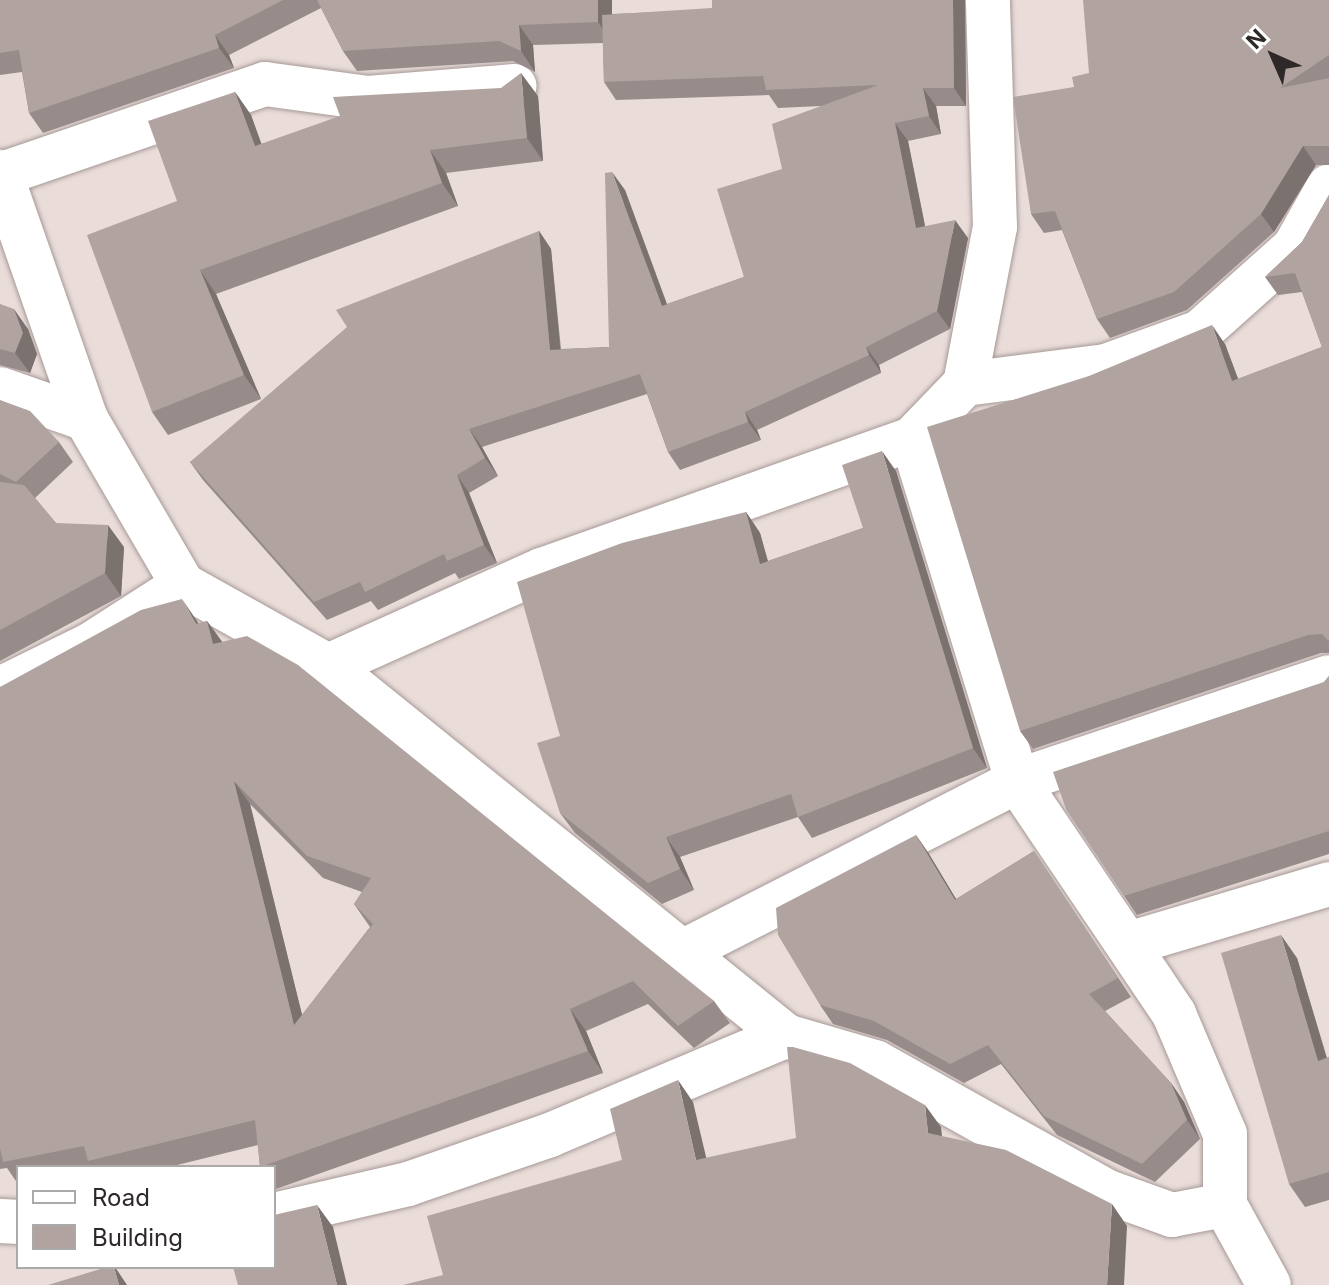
<!DOCTYPE html>
<html>
<head>
<meta charset="utf-8">
<style>
	body { margin:0 }
	#map { position:relative; width:1329px; height:1285px; overflow:hidden; background:#e9dcd9; font-family:Inter,sans-serif }
	div>[style] { position:absolute }
	[style*='--x'] { left:calc(var(--x)*1px); top:calc(var(--y)*1px); width:calc(var(--w)*1px); rotate:calc(var(--a)*1deg) }
	.roads { filter:drop-shadow(0 0 2px #a69996) drop-shadow(0 0 2px #a69996) }
	.street>* { height:44px; margin:-22px; padding:0 22px; transform-origin:22px; border-radius:22px; background:#fff }
	.wall>* { inset:0; background:#978c8a }
	.shaded-wall>* { inset:0; background:#7b7270 }
	.building>* { inset:0; background:#b0a3a0 }
	span { translate:-50% -50%; white-space:nowrap; text-align:center; line-height:1.15; -webkit-text-stroke:7px #fff; paint-order:stroke }
	.legend { position:absolute; left:16px; top:1165px; width:260px; height:104px; box-sizing:border-box; background:#fff; border:2px solid #aba9a9; margin:0; padding:10px 14px; list-style:none; font-size:24px; color:#2e2928 }
	.legend li { display:flex; align-items:center; gap:16px; height:40px }
	.legend b { width:40px; border:2px solid #aba9a9 }
	.north { position:absolute; left:1233px; top:16px; width:80px; height:80px; -webkit-text-stroke:6px #fff; paint-order:stroke; rotate:315deg; font-size:22px; font-weight:700; line-height:32px; text-align:center; color:#2e2928 }
	.north::after { content:''; display:block; margin:auto; width:28px; height:36px; background:#2e2928; clip-path:polygon(50% 0,100% 100%,50% 72%,0 100%) }
</style>
</head>
<body>
<div id="map">
	<div class="roads">
		<div class="street">
			<i style="--x:0;--y:172;--w:262;--a:70.8"></i>
			<i style="--x:86;--y:419;--w:192;--a:59.7"></i>
			<i style="--x:183;--y:585;--w:166;--a:29.2"></i>
			<i style="--x:328;--y:666;--w:589;--a:38.93"></i>
			<i style="--x:786;--y:1036;--w:93;--a:16.3"></i>
			<i style="--x:875;--y:1062;--w:267;--a:29.2"></i>
			<i style="--x:1108;--y:1192;--w:68;--a:19.8"></i>
			<i style="--x:1172;--y:1215;--w:54;--a:-10.7"></i>
			<i style="--x:1225;--y:1205;--w:91;--a:61.2"></i>
			<i style="--x:2;--y:174;--w:278;--a:-18.9"></i>
			<i style="--x:265;--y:84;--w:104;--a:7.7"></i>
			<i style="--x:368;--y:98;--w:147;--a:-4.7"></i>
			<i style="--x:965;--y:384;--w:160;--a:-79.2"></i>
			<i style="--x:995;--y:227;--w:227;--a:-91.8"></i>
			<i style="--x:0;--y:389;--w:91;--a:19.2"></i>
			<i style="--x:912;--y:439;--w:76;--a:-46.1"></i>
			<i style="--x:965;--y:384;--w:142;--a:-7.3"></i>
			<i style="--x:1106;--y:366;--w:100;--a:-19.9"></i>
			<i style="--x:1200;--y:332;--w:126;--a:-41.8"></i>
			<i style="--x:1294;--y:248;--w:71;--a:-60.6"></i>
			<i style="--x:328;--y:666;--w:235;--a:-24.2"></i>
			<i style="--x:542;--y:570;--w:393;--a:-19.5"></i>
			<i style="--x:912;--y:439;--w:358;--a:72.9"></i>
			<i style="--x:1017;--y:781;--w:281;--a:56"></i>
			<i style="--x:1174;--y:1014;--w:130;--a:67"></i>
			<i style="--x:1225;--y:1134;--w:71;--a:90"></i>
			<i style="--x:0;--y:689;--w:100;--a:-26.1"></i>
			<i style="--x:90;--y:645;--w:111;--a:-32.8"></i>
			<i style="--x:1128;--y:944;--w:210;--a:-16.6"></i>
			<i style="--x:686;--y:950;--w:372;--a:-27"></i>
			<i style="--x:1017;--y:781;--w:329;--a:-18.4"></i>
			<i style="--x:274;--y:1215;--w:138;--a:-13"></i>
			<i style="--x:408;--y:1184;--w:150;--a:-19"></i>
			<i style="--x:550;--y:1135;--w:256;--a:-22.8"></i>
			<i style="--x:0;--y:1221;--w:18;--a:3"></i>
		</div>
	</div>
	<div class="wall">
		<i style="clip-path:polygon(0 0,612px 0,612px 14px,965px 0,966px 106px,936px 106px,941px 134px,908px 141px,925px 226px,968px 238px,950px 329px,879px 365px,881px 373px,757px 430px,761px 440px,680px 470px,668px 452px,647px 394px,482px 447px,498px 476px,469px 493px,497px 563px,459px 579px,455px 573px,378px 610px,371px 601px,327px 620px,203px 480px,190px 462px,539px 231px,551px 249px,561px 349px,609px 347px,625px 190px,667px 304px,744px 277px,782px 169px,821px 106px,778px 108px,769px 95px,616px 100px,604px 82px,603px 43px,533px 45px,535px 72px,513px 61px,357px 71px,343px 51px,321px 8px,229px 55px,234px 68px,43px 133px,29px 113px,22px 72px,0 75px)"></i>
		<i style="clip-path:polygon(1329px 0,1329px 165px,1316px 165px,1274px 232px,1187px 310px,1110px 338px,1097px 319px,1062px 230px,1044px 233px,1031px 214px,1074px 87px,1089px 73px)"></i>
		<i style="clip-path:polygon(235px 92px,251px 115px,261px 144px,538px 96px,543px 161px,446px 173px,458px 206px,216px 294px,261px 399px,168px 435px,152px 412px,177px 201px)"></i>
		<i style="clip-path:polygon(1329px 195px,1329px 653px,1321px 653px,1033px 749px,1020px 731px,1225px 344px,1238px 379px,1322px 347px,1302px 292px,1278px 295px,1265px 277px,1302px 242px)"></i>
		<i style="clip-path:polygon(0 304px,28px 329px,37px 354px,30px 373px,0 365px)"></i>
		<i style="clip-path:polygon(0 400px,59px 442px,73px 462px,35px 498px,56px 523px,124px 547px,121px 596px,0 661px)"></i>
		<i style="clip-path:polygon(896px 471px,987px 768px,812px 838px,798px 817px,680px 857px,694px 890px,662px 904px,575px 833px,560px 813px,560px 736px,746px 512px,760px 533px,768px 561px,863px 528px)"></i>
		<i style="clip-path:polygon(evenodd,207px 621px,222px 642px,714px 1001px,730px 1023px,694px 1048px,648px 1004px,586px 1031px,603px 1073px,276px 1189px,274px 1186px,274px 1167px,260px 1167px,258px 1145px,169px 1167px,18px 1167px,18px 1184px,7px 1168px,0 1169px,0 687px,207px 621px,250px 804px,323px 878px,362px 892px,354px 904px,370px 927px,302px 1015px,250px 804px)"></i>
		<i style="clip-path:polygon(1329px 676px,1329px 854px,1137px 915px,1066px 809px,1324px 682px)"></i>
		<i style="clip-path:polygon(916px 835px,929px 854px,956px 899px,1034px 851px,1131px 997px,1105px 1011px,1171px 1083px,1184px 1102px,1200px 1139px,1155px 1182px,1057px 1135px,1001px 1064px,964px 1083px,887px 1040px,833px 1024px,820px 1005px)"></i>
		<i style="clip-path:polygon(1297px 958px,1327px 1058px,1329px 1057px,1329px 1200px,1305px 1207px,1289px 1184px)"></i>
	</div>
	<div class="shaded-wall">
		<i style="clip-path:polygon(598px 0,612px 0,612px 43px,598px 22px)"></i>
		<i style="clip-path:polygon(953px 0,965px 0,966px 106px,954px 88px)"></i>
		<i style="clip-path:polygon(519px 25px,533px 45px,535px 72px,521px 51px)"></i>
		<i style="clip-path:polygon(215px 35px,229px 55px,234px 68px,219px 48px)"></i>
		<i style="clip-path:polygon(521px 73px,538px 96px,543px 161px,527px 138px)"></i>
		<i style="clip-path:polygon(923px 88px,936px 106px,941px 134px,929px 116px)"></i>
		<i style="clip-path:polygon(235px 92px,251px 115px,271px 170px,255px 146px)"></i>
		<i style="clip-path:polygon(895px 123px,908px 141px,929px 246px,916px 228px)"></i>
		<i style="clip-path:polygon(1303px 146px,1316px 165px,1274px 232px,1261px 214px)"></i>
		<i style="clip-path:polygon(430px 150px,446px 173px,458px 206px,442px 183px)"></i>
		<i style="clip-path:polygon(612px 172px,625px 190px,674px 324px,662px 306px)"></i>
		<i style="clip-path:polygon(955px 220px,968px 238px,950px 329px,937px 311px)"></i>
		<i style="clip-path:polygon(539px 231px,551px 249px,562px 368px,550px 350px)"></i>
		<i style="clip-path:polygon(200px 270px,216px 294px,261px 399px,244px 375px)"></i>
		<i style="clip-path:polygon(14px 309px,28px 329px,37px 354px,30px 373px,15px 353px)"></i>
		<i style="clip-path:polygon(1212px 325px,1225px 344px,1246px 400px,1232px 381px)"></i>
		<i style="clip-path:polygon(866px 347px,879px 365px,881px 373px,869px 355px)"></i>
		<i style="clip-path:polygon(745px 412px,757px 430px,761px 440px,748px 422px)"></i>
		<i style="clip-path:polygon(469px 429px,482px 447px,498px 476px,485px 458px)"></i>
		<i style="clip-path:polygon(882px 451px,896px 471px,987px 768px,973px 748px)"></i>
		<i style="clip-path:polygon(457px 475px,469px 493px,497px 563px,484px 545px)"></i>
		<i style="clip-path:polygon(746px 512px,760px 533px,774px 584px,760px 564px)"></i>
		<i style="clip-path:polygon(108px 525px,124px 547px,121px 596px,105px 573px)"></i>
		<i style="clip-path:polygon(182px 599px,197px 621px,211px 646px,196px 624px)"></i>
		<i style="clip-path:polygon(207px 621px,223px 643px,213px 644px)"></i>
		<i style="clip-path:polygon(234px 781px,250px 804px,310px 1047px,294px 1025px)"></i>
		<i style="clip-path:polygon(916px 835px,929px 854px,968px 919px,955px 900px)"></i>
		<i style="clip-path:polygon(666px 837px,680px 857px,694px 890px,680px 869px)"></i>
		<i style="clip-path:polygon(1281px 935px,1297px 958px,1329px 1066px,1318px 1061px)"></i>
		<i style="clip-path:polygon(570px 1009px,586px 1031px,603px 1073px,588px 1051px)"></i>
		<i style="clip-path:polygon(678px 1080px,693px 1102px,712px 1182px,696px 1160px)"></i>
		<i style="clip-path:polygon(1171px 1083px,1184px 1102px,1200px 1139px,1187px 1120px)"></i>
		<i style="clip-path:polygon(925px 1105px,941px 1127px,944px 1155px,928px 1133px)"></i>
		<i style="clip-path:polygon(1112px 1204px,1127px 1226px,1124px 1285px,1107px 1285px)"></i>
		<i style="clip-path:polygon(317px 1205px,333px 1227px,347px 1285px,337px 1285px)"></i>
		<i style="clip-path:polygon(114px 1267px,115px 1267px,127px 1285px,119px 1285px)"></i>
	</div>
	<div class="building">
		<i style="clip-path:polygon(0 0,283px 0,215px 35px,219px 48px,29px 113px,19px 50px,0 53px)"></i>
		<i style="clip-path:polygon(317px 0,598px 0,598px 22px,519px 25px,521px 51px,499px 41px,343px 51px)"></i>
		<i style="clip-path:polygon(712px 0,953px 0,954px 88px,923px 88px,929px 116px,895px 123px,916px 228px,955px 220px,937px 311px,866px 347px,869px 355px,745px 412px,748px 422px,668px 452px,640px 374px,469px 429px,485px 458px,457px 475px,484px 545px,447px 561px,444px 554px,365px 592px,360px 582px,314px 602px,190px 462px,347px 327px,336px 310px,539px 231px,550px 350px,609px 347px,605px 173px,612px 172px,662px 306px,744px 277px,717px 189px,782px 169px,772px 124px,878px 85px,766px 90px,763px 76px,604px 82px,602px 15px,712px 8px)"></i>
		<i style="clip-path:polygon(1083px 0,1329px 0,1329px 55px,1280px 88px,1329px 78px,1329px 146px,1303px 146px,1261px 214px,1174px 292px,1097px 319px,1055px 211px,1031px 214px,1013px 97px,1074px 87px,1072px 77px,1089px 73px)"></i>
		<i style="clip-path:polygon(521px 73px,527px 138px,430px 150px,442px 183px,200px 270px,244px 375px,152px 412px,87px 235px,177px 201px,148px 121px,235px 92px,255px 146px,340px 116px,333px 97px,501px 88px)"></i>
		<i style="clip-path:polygon(1329px 195px,1329px 641px,1322px 634px,1308px 635px,1020px 731px,927px 427px,1089px 376px,1212px 325px,1232px 381px,1322px 347px,1295px 273px,1265px 277px,1302px 242px)"></i>
		<i style="clip-path:polygon(0 304px,14px 309px,23px 333px,15px 353px,0 349px)"></i>
		<i style="clip-path:polygon(0 400px,30px 411px,59px 442px,16px 482px,0 474px)"></i>
		<i style="clip-path:polygon(882px 451px,973px 748px,798px 817px,791px 794px,666px 837px,680px 869px,648px 883px,560px 813px,537px 743px,560px 736px,517px 582px,622px 543px,746px 512px,760px 564px,863px 528px,842px 465px)"></i>
		<i style="clip-path:polygon(0 482px,24px 485px,56px 523px,108px 525px,105px 573px,0 630px)"></i>
		<i style="clip-path:polygon(evenodd,182px 599px,196px 624px,207px 621px,213px 644px,247px 636px,298px 665px,714px 1001px,678px 1026px,633px 981px,570px 1009px,588px 1051px,260px 1167px,255px 1120px,88px 1161px,84px 1146px,3px 1162px,0 1148px,0 687px,141px 610px,182px 599px,234px 781px,307px 856px,371px 878px,354px 904px,373px 924px,294px 1025px,234px 781px)"></i>
		<i style="clip-path:polygon(1329px 676px,1329px 831px,1124px 896px,1066px 809px,1053px 772px,1324px 682px)"></i>
		<i style="clip-path:polygon(916px 835px,955px 900px,1034px 851px,1118px 978px,1089px 994px,1171px 1083px,1187px 1120px,1142px 1164px,1044px 1116px,988px 1045px,950px 1064px,874px 1021px,820px 1005px,778px 935px,776px 908px)"></i>
		<i style="clip-path:polygon(1281px 935px,1318px 1061px,1329px 1057px,1329px 1172px,1289px 1184px,1221px 953px)"></i>
		<i style="clip-path:polygon(787px 1047px,793px 1047px,850px 1063px,925px 1105px,928px 1133px,1006px 1150px,1112px 1204px,1107px 1285px,403px 1285px,443px 1275px,427px 1216px,622px 1160px,610px 1109px,678px 1080px,696px 1160px,796px 1138px)"></i>
		<i style="clip-path:polygon(317px 1205px,337px 1285px,238px 1285px,233px 1267px,274px 1267px,274px 1215px)"></i>
		<i style="clip-path:polygon(107px 1267px,114px 1267px,119px 1285px,48px 1285px)"></i>
	</div>
	<ul class="legend">
	<li><b style="height:10px;background:#fff"></b>Road</li>
	<li><b style="height:22px;background:#b0a3a0"></b>Building</li>
	</ul>
	<div class="north">N</div>
</div>
</body>
</html>
